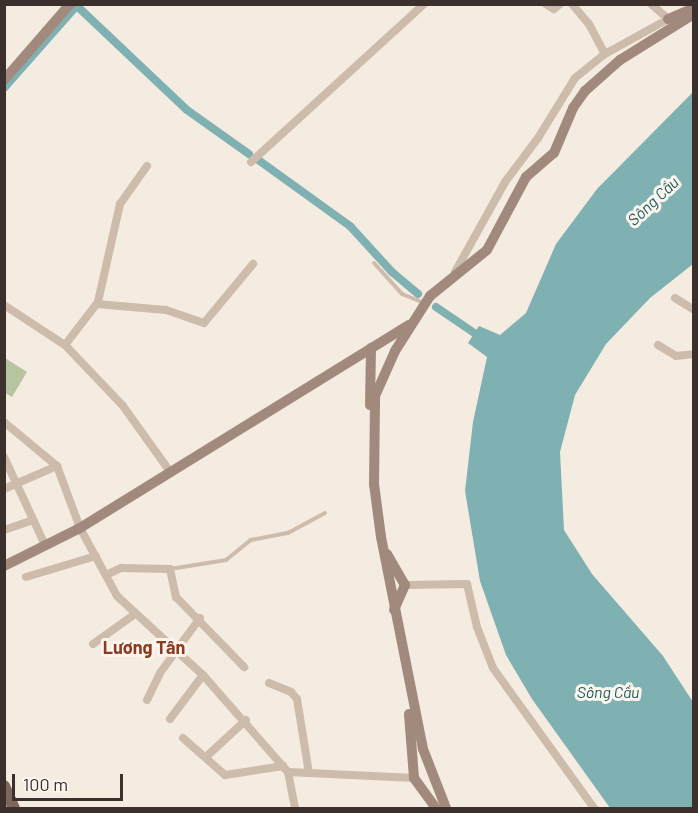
<!DOCTYPE html>
<html>
<head>
<meta charset="utf-8">
<style>
	body { margin:0 }
	#map { position:relative; width:698px; height:813px; overflow:hidden; background:#f4ebe1; font-family:Barlow,sans-serif }
	div>[style] { position:absolute }
	[style*='--x'] { left:calc(var(--x)*1px); top:calc(var(--y)*1px); width:calc(var(--w)*1px); rotate:calc(var(--a)*1deg) }
	.green>* { inset:0; background:#b8c4a0 }
	.water>* { inset:0; background:#7fb0b2 }
	.canal>* { height:8px; margin:-4px; padding:0 4px; transform-origin:4px; border-radius:4px; background:#7fb0b2 }
	.lane>* { height:4px; margin:-2px; padding:0 2px; transform-origin:2px; border-radius:2px; background:#cdbbac }
	.street>* { height:8px; margin:-4px; padding:0 4px; transform-origin:4px; border-radius:4px; background:#cdbbac }
	.secondary>* { height:10px; margin:-5px; padding:0 5px; transform-origin:5px; border-radius:5px; background:#a18a7d }
	.primary>* { height:12px; margin:-6px; padding:0 6px; transform-origin:6px; border-radius:6px; background:#7d675c }
	span { translate:-50% -50%; white-space:nowrap; text-align:center; line-height:1.15; -webkit-text-stroke:6px #fbf5ee; paint-order:stroke }
	.water-label { font-size:16px; color:#1f5a5e; font-style:italic }
	.quarter-label { font-size:18px; color:#8c3b22; font-weight:700 }
	.frame { position:absolute; inset:0; border:6px solid #3b302b; pointer-events:none }
	.scale { position:absolute; left:12px; top:774px; width:111px; height:27px; box-sizing:border-box; border:3px solid #3b302b; border-top:0; padding-left:8px; font-size:18px; line-height:21px; white-space:nowrap; color:#3b302b; -webkit-text-stroke:4px #fbf5ee; paint-order:stroke }
</style>
</head>
<body>
<div id="map">
	<div class="green">
		<i style="clip-path:polygon(5px 358px,27px 372px,12px 397px,5px 393px)"></i>
	</div>
	<div class="water">
		<i style="clip-path:polygon(693px 92px,693px 264px,650px 298px,606px 344px,575px 395px,560px 452px,564px 530px,592px 574px,663px 656px,693px 702px,693px 808px,610px 808px,532px 699px,506px 655px,480px 581px,465px 491px,473px 422px,487px 357px,468px 343px,479px 326px,500px 335px,526px 313px,556px 244px,597px 189px)"></i>
	</div>
	<div class="canal">
		<i style="--x:77;--y:6;--w:151;--a:43.4"></i>
		<i style="--x:187;--y:110;--w:76;--a:35.4"></i>
		<i style="--x:4;--y:88;--w:112;--a:-48.6"></i>
		<i style="--x:257;--y:159;--w:115;--a:35.8"></i>
		<i style="--x:350;--y:226;--w:62;--a:47.6"></i>
		<i style="--x:392;--y:272;--w:34;--a:40"></i>
		<i style="--x:436;--y:307;--w:57;--a:34.2"></i>
	</div>
	<div class="lane">
		<i style="--x:374;--y:263;--w:42;--a:47.9"></i>
		<i style="--x:402;--y:294;--w:24;--a:22"></i>
		<i style="--x:170;--y:569;--w:57;--a:-9.1"></i>
		<i style="--x:226;--y:560;--w:32;--a:-39"></i>
		<i style="--x:251;--y:540;--w:38;--a:-11"></i>
		<i style="--x:288;--y:533;--w:42;--a:-28.4"></i>
	</div>
	<div class="street">
		<i style="--x:546;--y:4;--w:9;--a:32"></i>
		<i style="--x:554;--y:9;--w:8;--a:-40"></i>
		<i style="--x:572;--y:4;--w:26;--a:50"></i>
		<i style="--x:589;--y:24;--w:34;--a:62"></i>
		<i style="--x:651;--y:4;--w:23;--a:41"></i>
		<i style="--x:251;--y:162;--w:234;--a:-42.4"></i>
		<i style="--x:147;--y:166;--w:47;--a:125.4"></i>
		<i style="--x:120;--y:204;--w:100;--a:102.7"></i>
		<i style="--x:98;--y:302;--w:54;--a:127.5"></i>
		<i style="--x:65;--y:345;--w:84;--a:46.4"></i>
		<i style="--x:123;--y:406;--w:82;--a:54.4"></i>
		<i style="--x:455;--y:272;--w:103;--a:-60.9"></i>
		<i style="--x:505;--y:182;--w:55;--a:-53.1"></i>
		<i style="--x:538;--y:138;--w:70;--a:-58.3"></i>
		<i style="--x:575;--y:78;--w:38;--a:-39"></i>
		<i style="--x:605;--y:54;--w:74;--a:-29"></i>
		<i style="--x:675;--y:298;--w:22;--a:32"></i>
		<i style="--x:97;--y:304;--w:69;--a:5"></i>
		<i style="--x:166;--y:310;--w:40;--a:18.9"></i>
		<i style="--x:204;--y:323;--w:77;--a:-50.3"></i>
		<i style="--x:4;--y:305;--w:73;--a:33.3"></i>
		<i style="--x:658;--y:345;--w:21;--a:31"></i>
		<i style="--x:676;--y:356;--w:18;--a:-6"></i>
		<i style="--x:4;--y:422;--w:69;--a:39.7"></i>
		<i style="--x:57;--y:466;--w:66;--a:69.6"></i>
		<i style="--x:80;--y:528;--w:77;--a:61.4"></i>
		<i style="--x:117;--y:596;--w:117;--a:42.6"></i>
		<i style="--x:203;--y:675;--w:129;--a:48.8"></i>
		<i style="--x:288;--y:772;--w:37;--a:79"></i>
		<i style="--x:4;--y:457;--w:97;--a:65"></i>
		<i style="--x:4;--y:489;--w:58;--a:-23.5"></i>
		<i style="--x:4;--y:530;--w:31;--a:-19"></i>
		<i style="--x:106;--y:575;--w:17;--a:-25"></i>
		<i style="--x:121;--y:568;--w:49;--a:1.2"></i>
		<i style="--x:170;--y:569;--w:29;--a:78"></i>
		<i style="--x:176;--y:597;--w:98;--a:45.8"></i>
		<i style="--x:26;--y:577;--w:73;--a:-16.7"></i>
		<i style="--x:405;--y:585;--w:62;--a:-0.9"></i>
		<i style="--x:467;--y:584;--w:44;--a:76.9"></i>
		<i style="--x:477;--y:627;--w:44;--a:68.7"></i>
		<i style="--x:493;--y:668;--w:173;--a:54.2"></i>
		<i style="--x:93;--y:644;--w:52;--a:-35.5"></i>
		<i style="--x:269;--y:683;--w:24;--a:22"></i>
		<i style="--x:291;--y:692;--w:9;--a:49"></i>
		<i style="--x:297;--y:699;--w:75;--a:80.8"></i>
		<i style="--x:147;--y:700;--w:30;--a:-64"></i>
		<i style="--x:160;--y:673;--w:68;--a:-54"></i>
		<i style="--x:170;--y:719;--w:55;--a:-53.1"></i>
		<i style="--x:183;--y:738;--w:56;--a:41.4"></i>
		<i style="--x:225;--y:775;--w:59;--a:-8.8"></i>
		<i style="--x:207;--y:756;--w:53;--a:-42.7"></i>
		<i style="--x:288;--y:772;--w:126;--a:2.7"></i>
	</div>
	<div class="secondary">
		<i style="--x:668;--y:19;--w:25;--a:-23"></i>
		<i style="--x:4;--y:80;--w:101;--a:-49"></i>
		<i style="--x:370;--y:405;--w:57;--a:-89"></i>
		<i style="--x:387;--y:554;--w:36;--a:60"></i>
		<i style="--x:405;--y:585;--w:27;--a:114"></i>
		<i style="--x:4;--y:566;--w:85;--a:-26.6"></i>
		<i style="--x:80;--y:528;--w:387;--a:-31.7"></i>
		<i style="--x:409;--y:714;--w:64;--a:85.5"></i>
		<i style="--x:414;--y:778;--w:37;--a:54"></i>
		<i style="--x:446;--y:808;--w:63;--a:-111.3"></i>
		<i style="--x:423;--y:749;--w:216;--a:-101.2"></i>
		<i style="--x:381;--y:537;--w:53;--a:-97.5"></i>
		<i style="--x:374;--y:484;--w:88;--a:-89.3"></i>
		<i style="--x:375;--y:396;--w:49;--a:-66"></i>
		<i style="--x:395;--y:351;--w:65;--a:-57.5"></i>
		<i style="--x:430;--y:296;--w:73;--a:-38.9"></i>
		<i style="--x:487;--y:250;--w:83;--a:-61.9"></i>
		<i style="--x:526;--y:177;--w:37;--a:-41"></i>
		<i style="--x:554;--y:153;--w:49;--a:-67.1"></i>
		<i style="--x:573;--y:108;--w:21;--a:-55"></i>
		<i style="--x:585;--y:91;--w:47;--a:-41.5"></i>
		<i style="--x:620;--y:60;--w:87;--a:-31.9"></i>
	</div>
	<div class="primary">
		<i style="--x:4;--y:786;--w:24;--a:66"></i>
	</div>
	<div class="water-label">
		<span style="left:653px;top:201px;rotate:-43deg">Sông Cầu</span>
		<span style="left:608px;top:692px">Sông Cầu</span>
	</div>
	<div class="quarter-label">
		<span style="left:144px;top:647px">Lương Tân</span>
	</div>
	<div class="frame"></div>
	<div class="scale">100 m</div>
</div>
</body>
</html>
